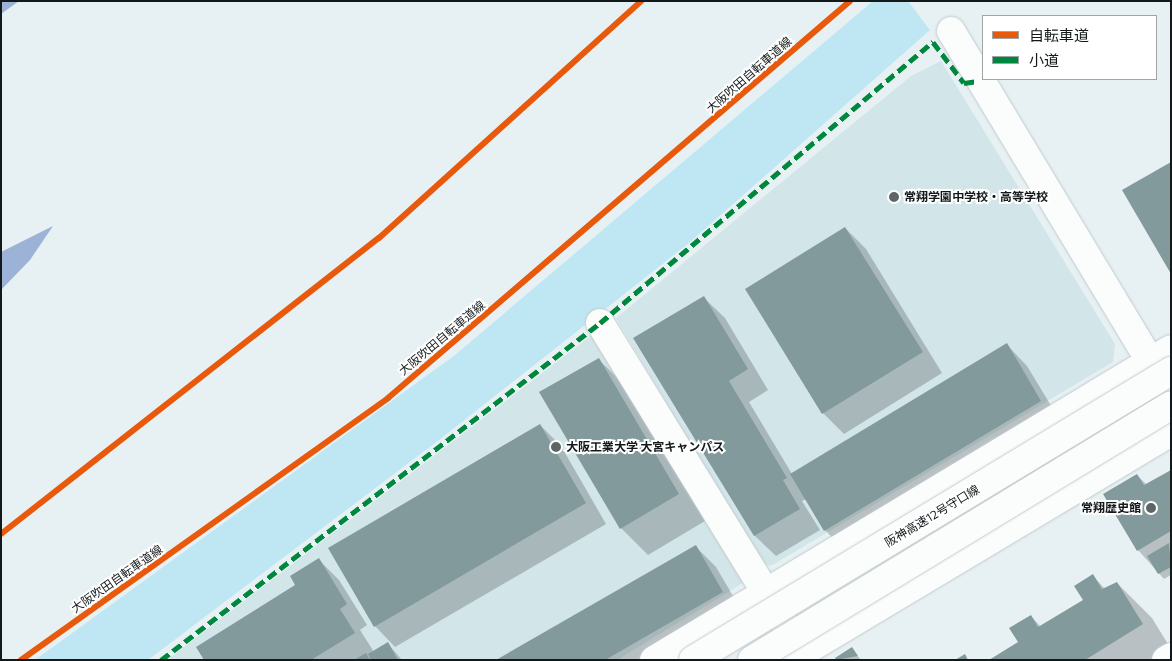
<!DOCTYPE html>
<html>
<head>
<meta charset="utf-8">
<style>
	body { margin:0 }
	#map { position:relative; width:1172px; height:661px; overflow:hidden; background:#e7f1f4; font-family:Commissioner,"Noto Sans JP",sans-serif }
	div>[style] { position:absolute }
	[style*='--x'] { left:calc(var(--x)*1px); top:calc(var(--y)*1px); width:calc(var(--w)*1px); rotate:calc(var(--a)*1deg) }
	.built>* { inset:0; background:#d2e5e9 }
	.green>* { inset:0; background:#bfe7f3 }
	.water>* { inset:0; background:#9cb3d7 }
	.shadow>* { inset:0; background:#0003 }
	.building>* { inset:0; background:#829a9b }
	.roads { filter:drop-shadow(0 0 1px #c2c9cb) drop-shadow(0 0 1px #c2c9cb) }
	.minor>* { height:28px; margin:-14px; padding:0 14px; transform-origin:14px; border-radius:14px; background:#fbfdfd }
	.bridges { filter:drop-shadow(0 0 1px #c2c9cb) drop-shadow(0 0 1px #c2c9cb) }
	.highway-bridge>* { height:28px; margin:-14px; padding:0 14px; transform-origin:14px; border-radius:14px; background:#fbfdfd }
	.quiet>* { height:5px; margin-top:-2.5px; transform-origin:0; background:repeating-linear-gradient(90deg,#00873e 0 10px,transparent 0 15px) }
	.cycleway>* { height:6px; margin:-3px; padding:0 3px; transform-origin:3px; border-radius:3px; background:#e8590c }
	.dots>* { width:14px; height:14px; translate:-50% -50%; box-sizing:border-box; border:2px solid #fff; border-radius:50% }
	span { translate:-50% -50%; white-space:nowrap; text-align:center; line-height:1.15; -webkit-text-stroke:4px #fff; paint-order:stroke }
	.street-label { font-size:12px; color:#13191b }
	.poi-label { font-size:12px; color:#13191b; font-weight:700 }
	.left { translate:0 -50%; text-align:left }
	.right { translate:-100% -50%; text-align:right }
	.frame { position:absolute; inset:0; border:2px solid #13191b; pointer-events:none }
	.legend { position:absolute; left:982px; top:15px; width:175px; height:65px; box-sizing:border-box; background:#fff; border:1px solid #a1a3a4; margin:0; padding:6px 9px; list-style:none; font-size:15px; color:#13191b }
	.legend li { display:flex; align-items:center; gap:10px; height:25px }
	.legend b { width:25px; border:1px solid #a1a3a4 }
</style>
</head>
<body>
<div id="map">
	<div class="built">
		<i style="clip-path:polygon(941px 61px,1115px 344px,1113px 362px,771px 566px,761px 562px,616px 318px,911px 76px)"></i>
		<i style="clip-path:polygon(596px 332px,740px 563px,743px 583px,617px 660px,167px 660px)"></i>
	</div>
	<div class="green">
		<i style="clip-path:polygon(873px 1px,908px 1px,930px 30px,689px 243px,439px 440px,148px 660px,35px 660px,455px 355px)"></i>
	</div>
	<div class="water">
		<i style="clip-path:polygon(1px 1px,19px 1px,1px 14px)"></i>
		<i style="clip-path:polygon(53px 226px,30px 260px,1px 290px,1px 252px)"></i>
	</div>
	<div class="shadow">
		<i style="clip-path:polygon(845px 228px,866px 249px,942px 373px,844px 434px,823px 413px)"></i>
		<i style="clip-path:polygon(704px 298px,725px 318px,768px 390px,749px 402px,792px 474px,1007px 345px,1027px 366px,1061px 422px,845px 551px,825px 530px,806px 499px,802px 501px,820px 530px,776px 556px,755px 536px,635px 339px)"></i>
		<i style="clip-path:polygon(598px 359px,626px 386px,705px 521px,648px 555px,621px 528px)"></i>
		<i style="clip-path:polygon(540px 425px,561px 446px,606px 524px,395px 647px,375px 626px)"></i>
		<i style="clip-path:polygon(1171px 471px,1171px 575px,1164px 579px,1138px 550px,1137px 475px,1147px 485px)"></i>
		<i style="clip-path:polygon(695px 546px,716px 567px,743px 613px,662px 660px,498px 660px)"></i>
		<i style="clip-path:polygon(319px 560px,339px 580px,367px 625px,360px 630px,374px 652px,388px 644px,402px 660px,206px 660px,297px 585px)"></i>
		<i style="clip-path:polygon(1093px 576px,1105px 589px,1117px 583px,1152px 618px,1171px 649px,1171px 660px,991px 660px,1020px 642px,1031px 616px,1041px 627px,1085px 600px)"></i>
		<i style="clip-path:polygon(852px 649px,861px 660px,837px 660px)"></i>
	</div>
	<div class="building">
		<i style="clip-path:polygon(1171px 162px,1171px 274px,1122px 190px)"></i>
		<i style="clip-path:polygon(845px 227px,923px 352px,822px 414px,745px 289px)"></i>
		<i style="clip-path:polygon(704px 296px,748px 369px,729px 381px,787px 478px,783px 480px,800px 509px,754px 536px,633px 338px)"></i>
		<i style="clip-path:polygon(1007px 343px,1041px 401px,824px 531px,790px 474px)"></i>
		<i style="clip-path:polygon(599px 358px,679px 494px,620px 529px,539px 392px)"></i>
		<i style="clip-path:polygon(540px 424px,586px 503px,374px 627px,328px 548px)"></i>
		<i style="clip-path:polygon(1171px 470px,1171px 531px,1137px 551px,1103px 494px,1137px 474px,1144px 485px)"></i>
		<i style="clip-path:polygon(1169px 543px,1171px 567px,1158px 574px,1147px 556px)"></i>
		<i style="clip-path:polygon(696px 545px,723px 592px,605px 660px,496px 660px)"></i>
		<i style="clip-path:polygon(319px 558px,347px 604px,340px 609px,355px 633px,311px 660px,204px 660px,196px 647px,295px 585px,290px 576px)"></i>
		<i style="clip-path:polygon(1093px 574px,1102px 589px,1117px 582px,1143px 624px,1085px 660px,989px 660px,1018px 642px,1009px 628px,1031px 615px,1038px 627px,1083px 600px,1074px 586px)"></i>
		<i style="clip-path:polygon(388px 642px,398px 660px,371px 660px,368px 654px)"></i>
		<i style="clip-path:polygon(852px 647px,858px 656px,836px 660px,835px 658px)"></i>
		<i style="clip-path:polygon(366px 653px,370px 660px,354px 660px)"></i>
		<i style="clip-path:polygon(965px 654px,968px 660px,955px 660px)"></i>
	</div>
	<div class="roads">
		<div class="minor">
			<i style="--x:951;--y:31;--w:426;--a:58.9"></i>
			<i style="--x:600;--y:323;--w:391;--a:58.4"></i>
			<i style="--x:654;--y:660;--w:603;--a:-31.03"></i>
			<i style="--x:790;--y:660;--w:444;--a:-30.9"></i>
			<i style="--x:1166;--y:660;--w:6;--a:-31"></i>
		</div>
	</div>
	<div class="bridges">
		<div class="highway-bridge">
			<i style="--x:693;--y:660;--w:559;--a:-31.16"></i>
			<i style="--x:752;--y:660;--w:490;--a:-31.3"></i>
		</div>
	</div>
	<div class="quiet">
		<i style="--x:161;--y:660;--w:553;--a:-37.51"></i>
		<i style="--x:600;--y:323;--w:436;--a:-40.2"></i>
		<i style="--x:933;--y:42;--w:51;--a:52.9"></i>
		<i style="--x:964;--y:83;--w:14;--a:-8"></i>
	</div>
	<div class="cycleway">
		<i style="--x:1;--y:534;--w:480;--a:-38.1"></i>
		<i style="--x:379;--y:238;--w:353;--a:-42.1"></i>
		<i style="--x:21;--y:660;--w:451;--a:-35.5"></i>
		<i style="--x:388;--y:398;--w:609;--a:-40.67"></i>
	</div>
	<div class="dots">
		<i style="left:894px;top:197px;background:#5d6567"></i>
		<i style="left:556px;top:447px;background:#5d6567"></i>
		<i style="left:1151px;top:508px;background:#5d6567"></i>
	</div>
	<div class="street-label">
		<span style="left:749px;top:75px;rotate:-41deg">大阪吹田自転車道線</span>
		<span style="left:442px;top:338px;rotate:-40deg">大阪吹田自転車道線</span>
		<span style="left:932px;top:516px;rotate:-31deg">阪神高速12号守口線</span>
		<span style="left:117px;top:579px;rotate:-35deg">大阪吹田自転車道線</span>
	</div>
	<div class="poi-label">
		<span class="left" style="left:904px;top:197px">常翔学園中学校・高等学校</span>
		<span class="left" style="left:566px;top:447px">大阪工業大学 大宮キャンパス</span>
		<span class="right" style="left:1141px;top:508px">常翔歴史館</span>
	</div>
	<div class="frame"></div>
	<ul class="legend">
	<li><b style="height:6px;background:#e8590c"></b>自転車道</li>
	<li><b style="height:6px;background:#00873e"></b>小道</li>
	</ul>
</div>
</body>
</html>
